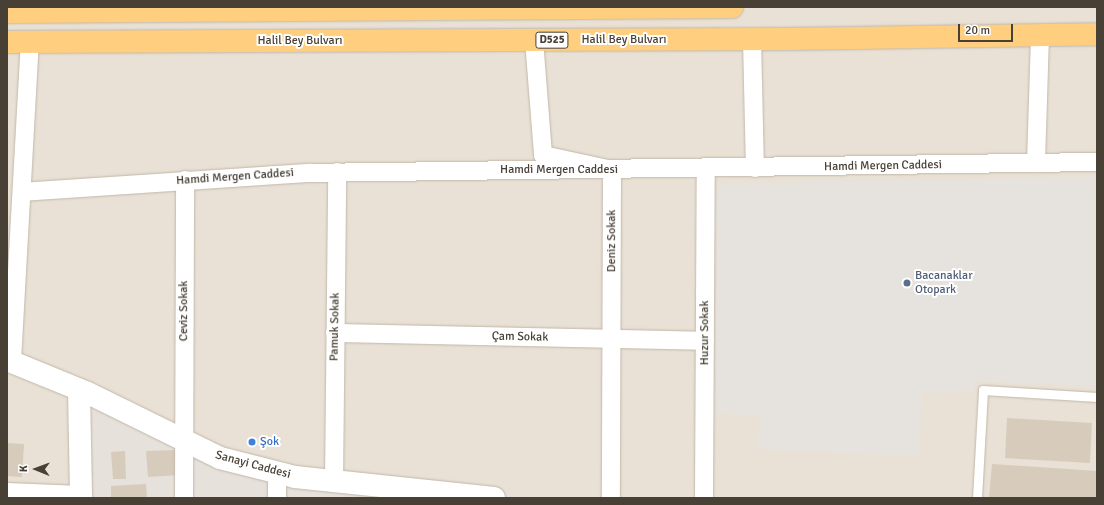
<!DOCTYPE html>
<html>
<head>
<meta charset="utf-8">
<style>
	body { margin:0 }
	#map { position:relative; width:1104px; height:505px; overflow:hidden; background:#f5f0e7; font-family:Signika,sans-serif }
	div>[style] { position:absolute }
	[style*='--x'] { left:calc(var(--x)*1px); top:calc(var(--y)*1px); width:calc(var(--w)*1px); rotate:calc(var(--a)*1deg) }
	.residential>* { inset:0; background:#e9e1d5 }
	.industrial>* { inset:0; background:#e7e1dc }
	.parking>* { inset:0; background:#e6e3df }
	.building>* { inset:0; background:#d7cbbc }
	.roads { filter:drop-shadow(0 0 1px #c1b7a9) drop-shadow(0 0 1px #c1b7a9) }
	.service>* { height:9px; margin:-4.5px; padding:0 4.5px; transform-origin:4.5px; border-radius:4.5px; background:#fff }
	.minor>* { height:18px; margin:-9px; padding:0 9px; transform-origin:9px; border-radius:9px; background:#fff }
	.tertiary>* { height:22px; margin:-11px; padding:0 11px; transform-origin:11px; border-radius:11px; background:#fff }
	.trunk>* { height:22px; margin:-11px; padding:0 11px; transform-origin:11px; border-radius:11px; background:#ffcf7f }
	.dots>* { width:11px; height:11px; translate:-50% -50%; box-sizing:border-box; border:2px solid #fff; border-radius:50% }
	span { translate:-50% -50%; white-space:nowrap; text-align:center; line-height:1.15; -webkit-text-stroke:4px #fff; paint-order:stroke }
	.shield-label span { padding:1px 3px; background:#fff; border:1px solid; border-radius:3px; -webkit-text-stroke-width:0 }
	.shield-label { font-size:11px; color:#484035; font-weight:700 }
	.street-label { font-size:12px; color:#484035 }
	.service-label { font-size:12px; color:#4e5e75 }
	.left { translate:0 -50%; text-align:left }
	.shop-label { font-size:12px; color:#366cbe }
	.frame { position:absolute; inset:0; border:8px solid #484035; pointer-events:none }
	.north { position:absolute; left:16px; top:449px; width:40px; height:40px; -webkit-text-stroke:3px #fff; paint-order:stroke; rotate:271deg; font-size:11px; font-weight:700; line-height:16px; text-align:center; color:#484035 }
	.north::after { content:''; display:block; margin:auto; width:14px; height:18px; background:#484035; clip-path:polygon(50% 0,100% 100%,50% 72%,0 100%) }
	.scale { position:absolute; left:958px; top:24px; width:55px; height:18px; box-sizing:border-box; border:2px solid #484035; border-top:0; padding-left:5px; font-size:12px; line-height:14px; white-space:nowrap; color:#484035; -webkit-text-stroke:3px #fff; paint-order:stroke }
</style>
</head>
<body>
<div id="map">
	<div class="residential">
		<i style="clip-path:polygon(7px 7px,1097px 7px,1097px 498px,7px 498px)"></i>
	</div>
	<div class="industrial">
		<i style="clip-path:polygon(91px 387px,258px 462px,539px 498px,93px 498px)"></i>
	</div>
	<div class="parking">
		<i style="clip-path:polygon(1097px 177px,1097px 386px,975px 381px,974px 392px,922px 393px,919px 456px,758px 449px,759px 416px,716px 413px,717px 184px)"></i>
	</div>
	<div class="building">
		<i style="clip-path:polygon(1007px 418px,1092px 423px,1090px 463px,1005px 458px)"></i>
		<i style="clip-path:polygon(7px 443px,24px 444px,22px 477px,7px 476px)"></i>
		<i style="clip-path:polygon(177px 450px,178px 475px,148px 477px,146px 451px)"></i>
		<i style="clip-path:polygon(125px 451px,126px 479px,113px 479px,111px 452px)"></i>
		<i style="clip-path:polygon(992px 464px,1097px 471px,1097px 498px,989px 498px)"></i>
		<i style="clip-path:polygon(146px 484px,147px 498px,111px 498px,111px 486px)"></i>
	</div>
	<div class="roads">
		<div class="service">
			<i style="--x:977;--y:498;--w:108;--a:-86.8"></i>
			<i style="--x:983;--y:390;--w:114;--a:3.5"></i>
		</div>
		<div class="minor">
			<i style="--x:752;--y:39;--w:129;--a:88.7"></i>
			<i style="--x:534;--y:40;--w:115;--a:85.5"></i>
			<i style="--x:543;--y:155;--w:71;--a:12.3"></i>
			<i style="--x:612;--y:170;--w:328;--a:90.2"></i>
			<i style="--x:1036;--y:163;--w:128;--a:-88.2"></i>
			<i style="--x:22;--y:192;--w:288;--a:-3.8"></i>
			<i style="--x:309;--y:173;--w:788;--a:-0.8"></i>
			<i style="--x:335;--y:333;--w:370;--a:1.2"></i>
			<i style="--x:12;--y:361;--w:321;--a:-86.8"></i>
			<i style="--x:277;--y:472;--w:26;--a:90"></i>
			<i style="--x:334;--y:482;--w:310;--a:-89.4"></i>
			<i style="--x:7;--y:492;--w:74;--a:2.3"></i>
			<i style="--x:184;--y:498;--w:318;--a:-89.8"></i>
			<i style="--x:704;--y:498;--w:329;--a:-89.7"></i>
		</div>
		<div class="tertiary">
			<i style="--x:7;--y:360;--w:87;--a:22.2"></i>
			<i style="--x:88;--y:393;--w:147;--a:26.2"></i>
			<i style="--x:220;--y:458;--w:77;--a:14.2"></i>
			<i style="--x:295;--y:477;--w:200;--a:6"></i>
			<i style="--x:79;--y:390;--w:108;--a:88.9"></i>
		</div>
		<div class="trunk">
			<i style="--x:7;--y:12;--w:725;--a:-0.4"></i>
			<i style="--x:7;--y:42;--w:781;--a:-0.22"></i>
			<i style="--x:788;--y:39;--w:309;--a:-0.9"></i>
		</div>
	</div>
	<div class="dots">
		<i style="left:907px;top:283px;background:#5c6f8a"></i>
		<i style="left:252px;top:442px;background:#3f7fe0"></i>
	</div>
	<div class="shield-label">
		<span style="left:552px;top:40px">D525</span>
	</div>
	<div class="street-label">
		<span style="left:624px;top:40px">Halil Bey Bulvarı</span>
		<span style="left:300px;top:41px">Halil Bey Bulvarı</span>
		<span style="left:883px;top:166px;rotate:-1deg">Hamdi Mergen Caddesi</span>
		<span style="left:559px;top:170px">Hamdi Mergen Caddesi</span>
		<span style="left:235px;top:177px;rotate:-4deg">Hamdi Mergen Caddesi</span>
		<span style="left:612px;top:241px;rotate:-90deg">Deniz Sokak</span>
		<span style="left:184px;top:311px;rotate:-90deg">Ceviz Sokak</span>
		<span style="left:335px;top:327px;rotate:-89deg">Pamuk Sokak</span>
		<span style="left:705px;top:333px;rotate:-90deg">Huzur Sokak</span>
		<span style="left:520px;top:337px;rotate:1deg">Çam Sokak</span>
		<span style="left:253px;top:465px;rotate:15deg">Sanayi Caddesi</span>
	</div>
	<div class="service-label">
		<span class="left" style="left:915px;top:283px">Bacanaklar<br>Otopark</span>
	</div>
	<div class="shop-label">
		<span class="left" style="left:260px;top:442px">Şok</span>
	</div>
	<div class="frame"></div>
	<div class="north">K</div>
	<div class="scale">20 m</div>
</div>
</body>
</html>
